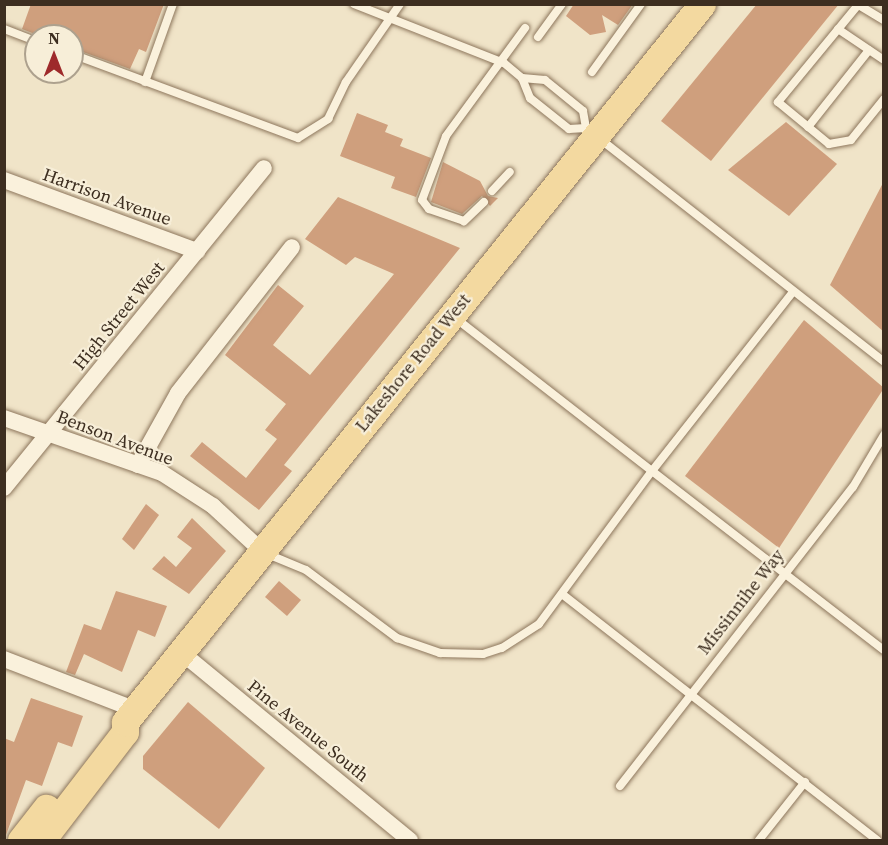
<!DOCTYPE html>
<html>
<head>
<meta charset="utf-8">
<style>
	body { margin:0 }
	#map { position:relative; width:888px; height:845px; overflow:hidden; background:#f0e4c8; font-family:"Source Serif 4",serif }
	div>[style] { position:absolute }
	[style*='--x'] { left:calc(var(--x)*1px); top:calc(var(--y)*1px); width:calc(var(--w)*1px); rotate:calc(var(--a)*1deg) }
	.building>* { inset:0; background:#cf9f7d }
	.roads { filter:drop-shadow(0 0 2px #8d765c) drop-shadow(0 0 2px #8d765c) }
	.service>* { height:8px; margin:-4px; padding:0 4px; transform-origin:4px; border-radius:4px; background:#faf1dc }
	.minor>* { height:16px; margin:-8px; padding:0 8px; transform-origin:8px; border-radius:8px; background:#faf1dc }
	.primary>* { height:27px; margin:-13.5px; padding:0 13.5px; transform-origin:13.5px; border-radius:13.5px; background:#f3d9a0 }
	span { translate:-50% -50%; white-space:nowrap; text-align:center; line-height:1.15; -webkit-text-stroke:4.5px #f7eed8; paint-order:stroke }
	.street-label { font-size:18px; color:#3d2e20 }
	.frame { position:absolute; inset:0; border:6px solid #3d2e20; pointer-events:none }
	.north { position:absolute; left:24px; top:24px; width:60px; height:60px; box-sizing:border-box; background:#f7eed8; border:2px solid #ada18e; border-radius:50%; rotate:0deg; font-size:16px; font-weight:700; line-height:24px; text-align:center; color:#3d2e20 }
	.north::after { content:''; display:block; margin:auto; width:21px; height:27px; background:#9e2a2b; clip-path:polygon(50% 0,100% 100%,50% 72%,0 100%) }
</style>
</head>
<body>
<div id="map">
	<div class="building">
		<i style="clip-path:polygon(31px 4px,164px 4px,146px 52px,139px 49px,130px 69px,72px 48px,72px 36px,40px 36px,22px 29px)"></i>
		<i style="clip-path:polygon(574px 4px,633px 4px,618px 25px,602px 15px,606px 32px,590px 35px,566px 16px)"></i>
		<i style="clip-path:polygon(757px 4px,839px 4px,711px 161px,661px 121px)"></i>
		<i style="clip-path:polygon(357px 113px,388px 125px,385px 132px,403px 139px,400px 146px,431px 158px,416px 197px,391px 188px,395px 177px,340px 156px)"></i>
		<i style="clip-path:polygon(786px 122px,837px 164px,789px 216px,728px 170px)"></i>
		<i style="clip-path:polygon(443px 162px,480px 181px,488px 196px,498px 198px,490px 206px,482px 196px,462px 214px,431px 202px)"></i>
		<i style="clip-path:polygon(884px 181px,884px 332px,830px 285px)"></i>
		<i style="clip-path:polygon(338px 197px,460px 248px,284px 465px,292px 471px,259px 510px,190px 456px,202px 442px,246px 478px,277px 439px,265px 430px,286px 404px,225px 355px,278px 285px,304px 306px,273px 345px,310px 375px,394px 274px,355px 257px,346px 265px,305px 239px)"></i>
		<i style="clip-path:polygon(804px 320px,884px 388px,779px 548px,685px 476px)"></i>
		<i style="clip-path:polygon(146px 504px,159px 515px,134px 550px,122px 539px)"></i>
		<i style="clip-path:polygon(192px 518px,226px 551px,189px 594px,152px 569px,164px 556px,176px 567px,192px 548px,177px 537px)"></i>
		<i style="clip-path:polygon(279px 581px,301px 600px,287px 616px,265px 597px)"></i>
		<i style="clip-path:polygon(116px 591px,167px 606px,155px 637px,138px 630px,122px 672px,84px 654px,75px 675px,66px 672px,84px 624px,101px 630px)"></i>
		<i style="clip-path:polygon(31px 698px,83px 716px,72px 747px,58px 742px,42px 786px,26px 780px,6px 835px,4px 738px,14px 742px)"></i>
		<i style="clip-path:polygon(188px 702px,265px 768px,219px 829px,143px 769px,143px 756px)"></i>
	</div>
	<div class="roads">
		<div class="service">
			<i style="--x:354;--y:4;--w:161;--a:21.5"></i>
			<i style="--x:504;--y:63;--w:23;--a:40"></i>
			<i style="--x:522;--y:78;--w:22;--a:68"></i>
			<i style="--x:530;--y:98;--w:50;--a:38.5"></i>
			<i style="--x:569;--y:129;--w:17;--a:-3"></i>
			<i style="--x:586;--y:128;--w:379;--a:38.1"></i>
			<i style="--x:857;--y:4;--w:31;--a:31"></i>
			<i style="--x:858;--y:5;--w:126;--a:129.5"></i>
			<i style="--x:778;--y:102;--w:66;--a:39.5"></i>
			<i style="--x:829;--y:144;--w:22;--a:-10"></i>
			<i style="--x:851;--y:140;--w:53;--a:-51.2"></i>
			<i style="--x:4;--y:29;--w:34;--a:21"></i>
			<i style="--x:838;--y:29;--w:55;--a:34"></i>
			<i style="--x:538;--y:37;--w:41;--a:-54"></i>
			<i style="--x:72;--y:54;--w:241;--a:20.4"></i>
			<i style="--x:298;--y:138;--w:36;--a:-32"></i>
			<i style="--x:328;--y:119;--w:41;--a:-64.1"></i>
			<i style="--x:346;--y:82;--w:95;--a:-55.3"></i>
			<i style="--x:592;--y:72;--w:84;--a:-54.2"></i>
			<i style="--x:522;--y:78;--w:23;--a:5"></i>
			<i style="--x:545;--y:80;--w:49;--a:39.2"></i>
			<i style="--x:583;--y:111;--w:17;--a:80"></i>
			<i style="--x:145;--y:82;--w:83;--a:-70.3"></i>
			<i style="--x:808;--y:127;--w:98;--a:-51.6"></i>
			<i style="--x:492;--y:191;--w:26;--a:-47"></i>
			<i style="--x:484;--y:202;--w:28;--a:136"></i>
			<i style="--x:464;--y:221;--w:37;--a:-161"></i>
			<i style="--x:429;--y:209;--w:11;--a:-128"></i>
			<i style="--x:422;--y:200;--w:68;--a:-69.4"></i>
			<i style="--x:446;--y:136;--w:134;--a:-53.8"></i>
			<i style="--x:454;--y:317;--w:251;--a:37.9"></i>
			<i style="--x:652;--y:471;--w:226;--a:-51.8"></i>
			<i style="--x:265;--y:553;--w:44;--a:22.5"></i>
			<i style="--x:306;--y:570;--w:114;--a:36.8"></i>
			<i style="--x:397;--y:638;--w:46;--a:19.2"></i>
			<i style="--x:440;--y:653;--w:43;--a:1.3"></i>
			<i style="--x:483;--y:654;--w:20;--a:-18"></i>
			<i style="--x:502;--y:648;--w:44;--a:-33"></i>
			<i style="--x:539;--y:624;--w:190;--a:-53.6"></i>
			<i style="--x:652;--y:471;--w:293;--a:37.7"></i>
			<i style="--x:562;--y:594;--w:400;--a:38"></i>
			<i style="--x:620;--y:786;--w:379;--a:-52.1"></i>
			<i style="--x:853;--y:487;--w:61;--a:-59.2"></i>
			<i style="--x:759;--y:840;--w:74;--a:-51.6"></i>
		</div>
		<div class="minor">
			<i style="--x:4;--y:180;--w:206;--a:20.2"></i>
			<i style="--x:4;--y:418;--w:167;--a:19.2"></i>
			<i style="--x:162;--y:473;--w:61;--a:32.9"></i>
			<i style="--x:213;--y:506;--w:67;--a:42.6"></i>
			<i style="--x:138;--y:465;--w:82;--a:-60.9"></i>
			<i style="--x:178;--y:393;--w:185;--a:-52"></i>
			<i style="--x:4;--y:488;--w:412;--a:-50.9"></i>
			<i style="--x:182;--y:653;--w:295;--a:39.4"></i>
			<i style="--x:4;--y:659;--w:142;--a:21.1"></i>
		</div>
		<div class="primary">
			<i style="--x:21;--y:840;--w:41;--a:-52"></i>
			<i style="--x:42;--y:840;--w:136;--a:-52.5"></i>
			<i style="--x:125;--y:732;--w:10;--a:-90"></i>
			<i style="--x:125;--y:722;--w:921;--a:-51.21"></i>
		</div>
	</div>
	<div class="street-label">
		<span style="left:107px;top:197px;rotate:20deg">Harrison Avenue</span>
		<span style="left:119px;top:316px;rotate:-51deg">High Street West</span>
		<span style="left:413px;top:363px;rotate:-51deg">Lakeshore Road West</span>
		<span style="left:115px;top:438px;rotate:21deg">Benson Avenue</span>
		<span style="left:741px;top:602px;rotate:-52deg">Missinnihe Way</span>
		<span style="left:308px;top:731px;rotate:39deg">Pine Avenue South</span>
	</div>
	<div class="frame"></div>
	<div class="north">N</div>
</div>
</body>
</html>
